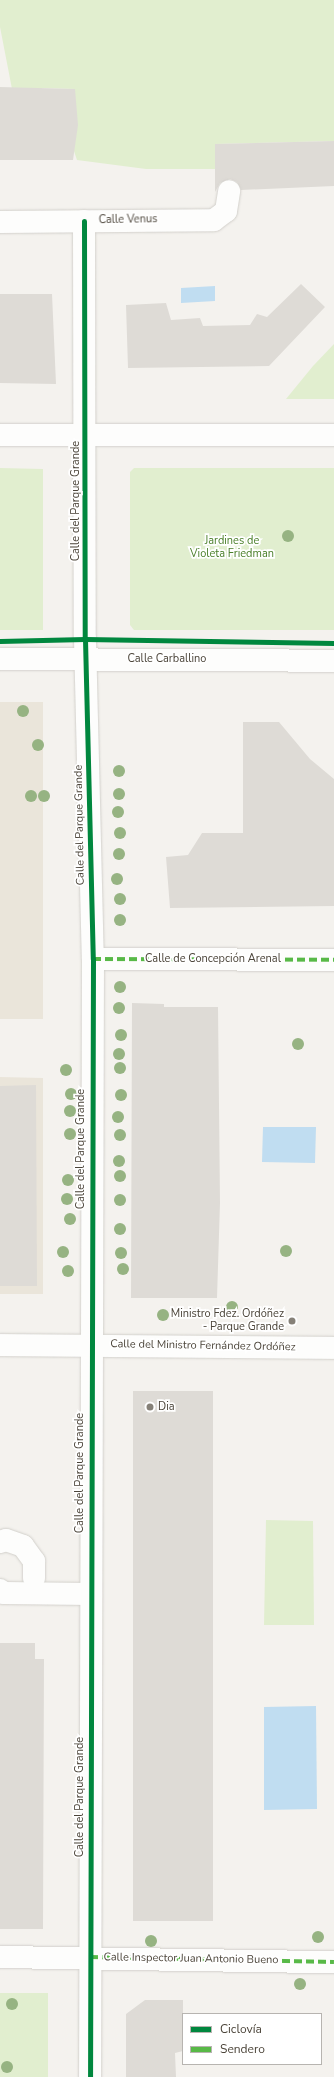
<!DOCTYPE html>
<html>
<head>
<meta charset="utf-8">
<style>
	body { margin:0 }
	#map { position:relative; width:334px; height:2077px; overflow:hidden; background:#f4f2ee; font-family:"Nunito Sans",sans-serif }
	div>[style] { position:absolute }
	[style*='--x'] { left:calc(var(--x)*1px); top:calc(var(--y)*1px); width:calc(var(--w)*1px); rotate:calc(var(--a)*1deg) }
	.education>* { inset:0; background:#eae5da }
	.green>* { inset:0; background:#e1eecf }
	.water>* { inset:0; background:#c0ddf1 }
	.building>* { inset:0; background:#dedbd6 }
	.roads { filter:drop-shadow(0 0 1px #d2d0cb) drop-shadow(0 0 1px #d2d0cb) }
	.minor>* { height:22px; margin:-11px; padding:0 11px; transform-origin:11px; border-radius:11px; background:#fdfdfc }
	.quiet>* { height:4px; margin-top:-2px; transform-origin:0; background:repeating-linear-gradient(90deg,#58b947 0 8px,transparent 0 12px) }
	.cycleway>* { height:5px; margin:-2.5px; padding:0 2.5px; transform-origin:2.5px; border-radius:2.5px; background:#00873e }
	.trees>* { width:12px; height:12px; margin:-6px; border-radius:50%; background:#96b382 }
	.dots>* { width:11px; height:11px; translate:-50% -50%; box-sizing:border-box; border:2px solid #fff; border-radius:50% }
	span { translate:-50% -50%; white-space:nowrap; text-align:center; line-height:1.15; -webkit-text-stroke:3.5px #fff; paint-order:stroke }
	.street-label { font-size:11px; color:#4b4439 }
	.park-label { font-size:11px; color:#4a7f2a }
	.poi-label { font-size:11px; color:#4b4439 }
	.right { translate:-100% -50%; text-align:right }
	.left { translate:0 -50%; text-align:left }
	.legend { position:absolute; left:182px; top:2013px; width:140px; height:52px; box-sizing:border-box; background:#fff; border:1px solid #b7b4b0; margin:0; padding:5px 7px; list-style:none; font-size:12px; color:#4b4439 }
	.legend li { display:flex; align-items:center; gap:8px; height:20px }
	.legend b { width:20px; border:1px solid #b7b4b0 }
</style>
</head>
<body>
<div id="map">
	<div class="education">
		<i style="clip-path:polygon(0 702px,43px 702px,43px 1019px,0 1019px)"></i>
		<i style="clip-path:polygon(0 1077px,43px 1078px,43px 1294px,0 1294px)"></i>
	</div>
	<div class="green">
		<i style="clip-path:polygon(0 0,334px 0,334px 141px,215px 144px,215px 169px,146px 169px,77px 160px,74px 151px,75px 89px,42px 88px,44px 104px,12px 89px,0 27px)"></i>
		<i style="clip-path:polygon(334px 344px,334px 399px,286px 399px,313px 366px)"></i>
		<i style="clip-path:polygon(0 468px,43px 469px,43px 630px,0 630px)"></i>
		<i style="clip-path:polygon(134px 468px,334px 468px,334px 630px,134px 630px,130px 625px,130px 472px)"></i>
		<i style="clip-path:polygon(266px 1520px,313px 1521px,314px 1625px,264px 1625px)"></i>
		<i style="clip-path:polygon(0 1993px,48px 1993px,48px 2077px,0 2077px)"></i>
	</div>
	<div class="water">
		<i style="clip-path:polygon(215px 286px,215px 301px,181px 303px,181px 288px)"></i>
		<i style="clip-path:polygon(263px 1127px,316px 1127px,315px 1163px,262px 1162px)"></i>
		<i style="clip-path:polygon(316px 1706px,317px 1809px,264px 1810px,264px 1707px)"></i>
	</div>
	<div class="building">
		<i style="clip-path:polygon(0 87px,75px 89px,78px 125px,73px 160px,0 160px)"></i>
		<i style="clip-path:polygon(334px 141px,334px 186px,241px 190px,237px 182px,230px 179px,220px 183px,215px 192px,215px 144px)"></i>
		<i style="clip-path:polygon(301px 284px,325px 307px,269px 366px,128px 368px,126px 305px,166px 303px,171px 320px,200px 318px,203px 326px,250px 325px,257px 314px,267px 317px)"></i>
		<i style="clip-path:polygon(0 294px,52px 294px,56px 384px,0 383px)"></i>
		<i style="clip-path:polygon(243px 722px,279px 722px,310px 759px,334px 779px,334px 906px,170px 908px,166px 857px,188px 855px,202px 833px,243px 833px)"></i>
		<i style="clip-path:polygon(132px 1003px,164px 1004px,164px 1007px,218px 1007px,220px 1203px,217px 1298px,131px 1298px)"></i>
		<i style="clip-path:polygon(36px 1085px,37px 1286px,0 1286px,0 1086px)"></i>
		<i style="clip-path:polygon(133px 1391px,213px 1391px,213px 1921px,133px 1921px)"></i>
		<i style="clip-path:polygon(0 1643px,35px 1643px,35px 1659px,44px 1659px,43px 1929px,0 1929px)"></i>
		<i style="clip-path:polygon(145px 2000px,183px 2000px,183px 2051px,175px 2053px,176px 2077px,126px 2077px,126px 2014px)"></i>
	</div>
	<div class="roads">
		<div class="minor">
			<i style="--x:84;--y:221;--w:418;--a:89.9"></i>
			<i style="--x:85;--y:639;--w:320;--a:88.6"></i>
			<i style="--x:93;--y:959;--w:1118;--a:90.15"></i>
			<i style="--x:0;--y:222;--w:214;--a:-0.5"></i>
			<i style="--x:214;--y:220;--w:15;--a:-37"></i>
			<i style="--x:226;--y:211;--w:20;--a:-81"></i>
			<i style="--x:0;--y:435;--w:334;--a:0"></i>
			<i style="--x:0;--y:659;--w:334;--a:0.3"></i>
			<i style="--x:93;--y:959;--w:241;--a:0.2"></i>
			<i style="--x:0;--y:1345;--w:334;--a:0.5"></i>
			<i style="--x:0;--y:1542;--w:6;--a:-18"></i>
			<i style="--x:6;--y:1540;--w:18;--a:19"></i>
			<i style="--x:23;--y:1546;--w:19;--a:54"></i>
			<i style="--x:34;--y:1561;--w:17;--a:90"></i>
			<i style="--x:0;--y:1590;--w:5;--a:37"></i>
			<i style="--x:4;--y:1593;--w:86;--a:0.7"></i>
			<i style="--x:0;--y:1957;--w:334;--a:0.9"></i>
		</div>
	</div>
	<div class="quiet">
		<i style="--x:93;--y:959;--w:241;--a:0.2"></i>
		<i style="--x:90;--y:1957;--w:244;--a:1.2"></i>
	</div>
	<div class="cycleway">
		<i style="--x:84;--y:221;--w:418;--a:89.9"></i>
		<i style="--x:85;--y:639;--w:320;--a:88.6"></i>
		<i style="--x:93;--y:959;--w:1118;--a:90.15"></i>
		<i style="--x:0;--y:641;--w:85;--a:-1.3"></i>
		<i style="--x:85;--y:639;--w:249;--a:0.9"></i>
	</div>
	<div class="trees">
		<i style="left:288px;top:536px"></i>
		<i style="left:23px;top:711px"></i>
		<i style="left:38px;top:745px"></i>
		<i style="left:119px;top:771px"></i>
		<i style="left:119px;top:794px"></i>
		<i style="left:31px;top:796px"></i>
		<i style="left:44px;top:796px"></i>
		<i style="left:118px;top:812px"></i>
		<i style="left:120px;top:833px"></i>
		<i style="left:119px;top:854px"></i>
		<i style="left:117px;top:879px"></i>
		<i style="left:120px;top:899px"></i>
		<i style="left:120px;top:920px"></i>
		<i style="left:120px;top:987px"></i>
		<i style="left:119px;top:1008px"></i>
		<i style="left:121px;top:1035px"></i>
		<i style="left:298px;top:1044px"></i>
		<i style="left:119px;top:1054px"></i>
		<i style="left:120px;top:1068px"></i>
		<i style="left:66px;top:1070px"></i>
		<i style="left:71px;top:1094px"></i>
		<i style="left:121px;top:1095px"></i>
		<i style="left:70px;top:1111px"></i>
		<i style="left:118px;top:1117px"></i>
		<i style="left:70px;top:1134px"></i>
		<i style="left:120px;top:1135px"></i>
		<i style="left:119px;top:1161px"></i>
		<i style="left:120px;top:1176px"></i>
		<i style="left:68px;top:1180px"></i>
		<i style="left:67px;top:1199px"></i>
		<i style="left:120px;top:1200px"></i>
		<i style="left:70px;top:1219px"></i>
		<i style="left:120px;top:1229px"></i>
		<i style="left:286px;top:1251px"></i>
		<i style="left:63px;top:1252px"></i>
		<i style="left:121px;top:1253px"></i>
		<i style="left:123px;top:1269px"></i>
		<i style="left:68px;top:1271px"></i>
		<i style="left:232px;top:1307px"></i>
		<i style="left:163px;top:1315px"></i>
		<i style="left:318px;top:1937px"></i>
		<i style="left:151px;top:1941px"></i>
		<i style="left:300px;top:1984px"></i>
		<i style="left:12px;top:2004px"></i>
		<i style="left:7px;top:2067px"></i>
	</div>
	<div class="dots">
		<i style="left:292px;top:1321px;background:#868178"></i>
		<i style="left:150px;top:1407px;background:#868178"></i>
	</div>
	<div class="street-label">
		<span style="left:128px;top:220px;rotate:-1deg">Calle Venus</span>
		<span style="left:76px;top:501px;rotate:-90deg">Calle del Parque Grande</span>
		<span style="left:167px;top:659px">Calle Carballino</span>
		<span style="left:80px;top:825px;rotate:-91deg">Calle del Parque Grande</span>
		<span style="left:213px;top:959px">Calle de Concepción Arenal</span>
		<span style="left:81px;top:1149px;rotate:-90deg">Calle del Parque Grande</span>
		<span style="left:203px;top:1346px;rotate:1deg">Calle del Ministro Fernández Ordóñez</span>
		<span style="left:80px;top:1473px;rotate:-90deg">Calle del Parque Grande</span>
		<span style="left:80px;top:1797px;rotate:-90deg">Calle del Parque Grande</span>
		<span style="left:191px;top:1959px;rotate:1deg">Calle Inspector Juan Antonio Bueno</span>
	</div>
	<div class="park-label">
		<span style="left:232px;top:548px">Jardines de<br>Violeta Friedman</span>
	</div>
	<div class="poi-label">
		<span class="right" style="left:284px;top:1321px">Ministro Fdez. Ordóñez<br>- Parque Grande</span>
		<span class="left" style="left:158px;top:1407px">Dia</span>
	</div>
	<ul class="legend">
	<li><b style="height:5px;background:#00873e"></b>Ciclovía</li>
	<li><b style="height:5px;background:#58b947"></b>Sendero</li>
	</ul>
</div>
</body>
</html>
